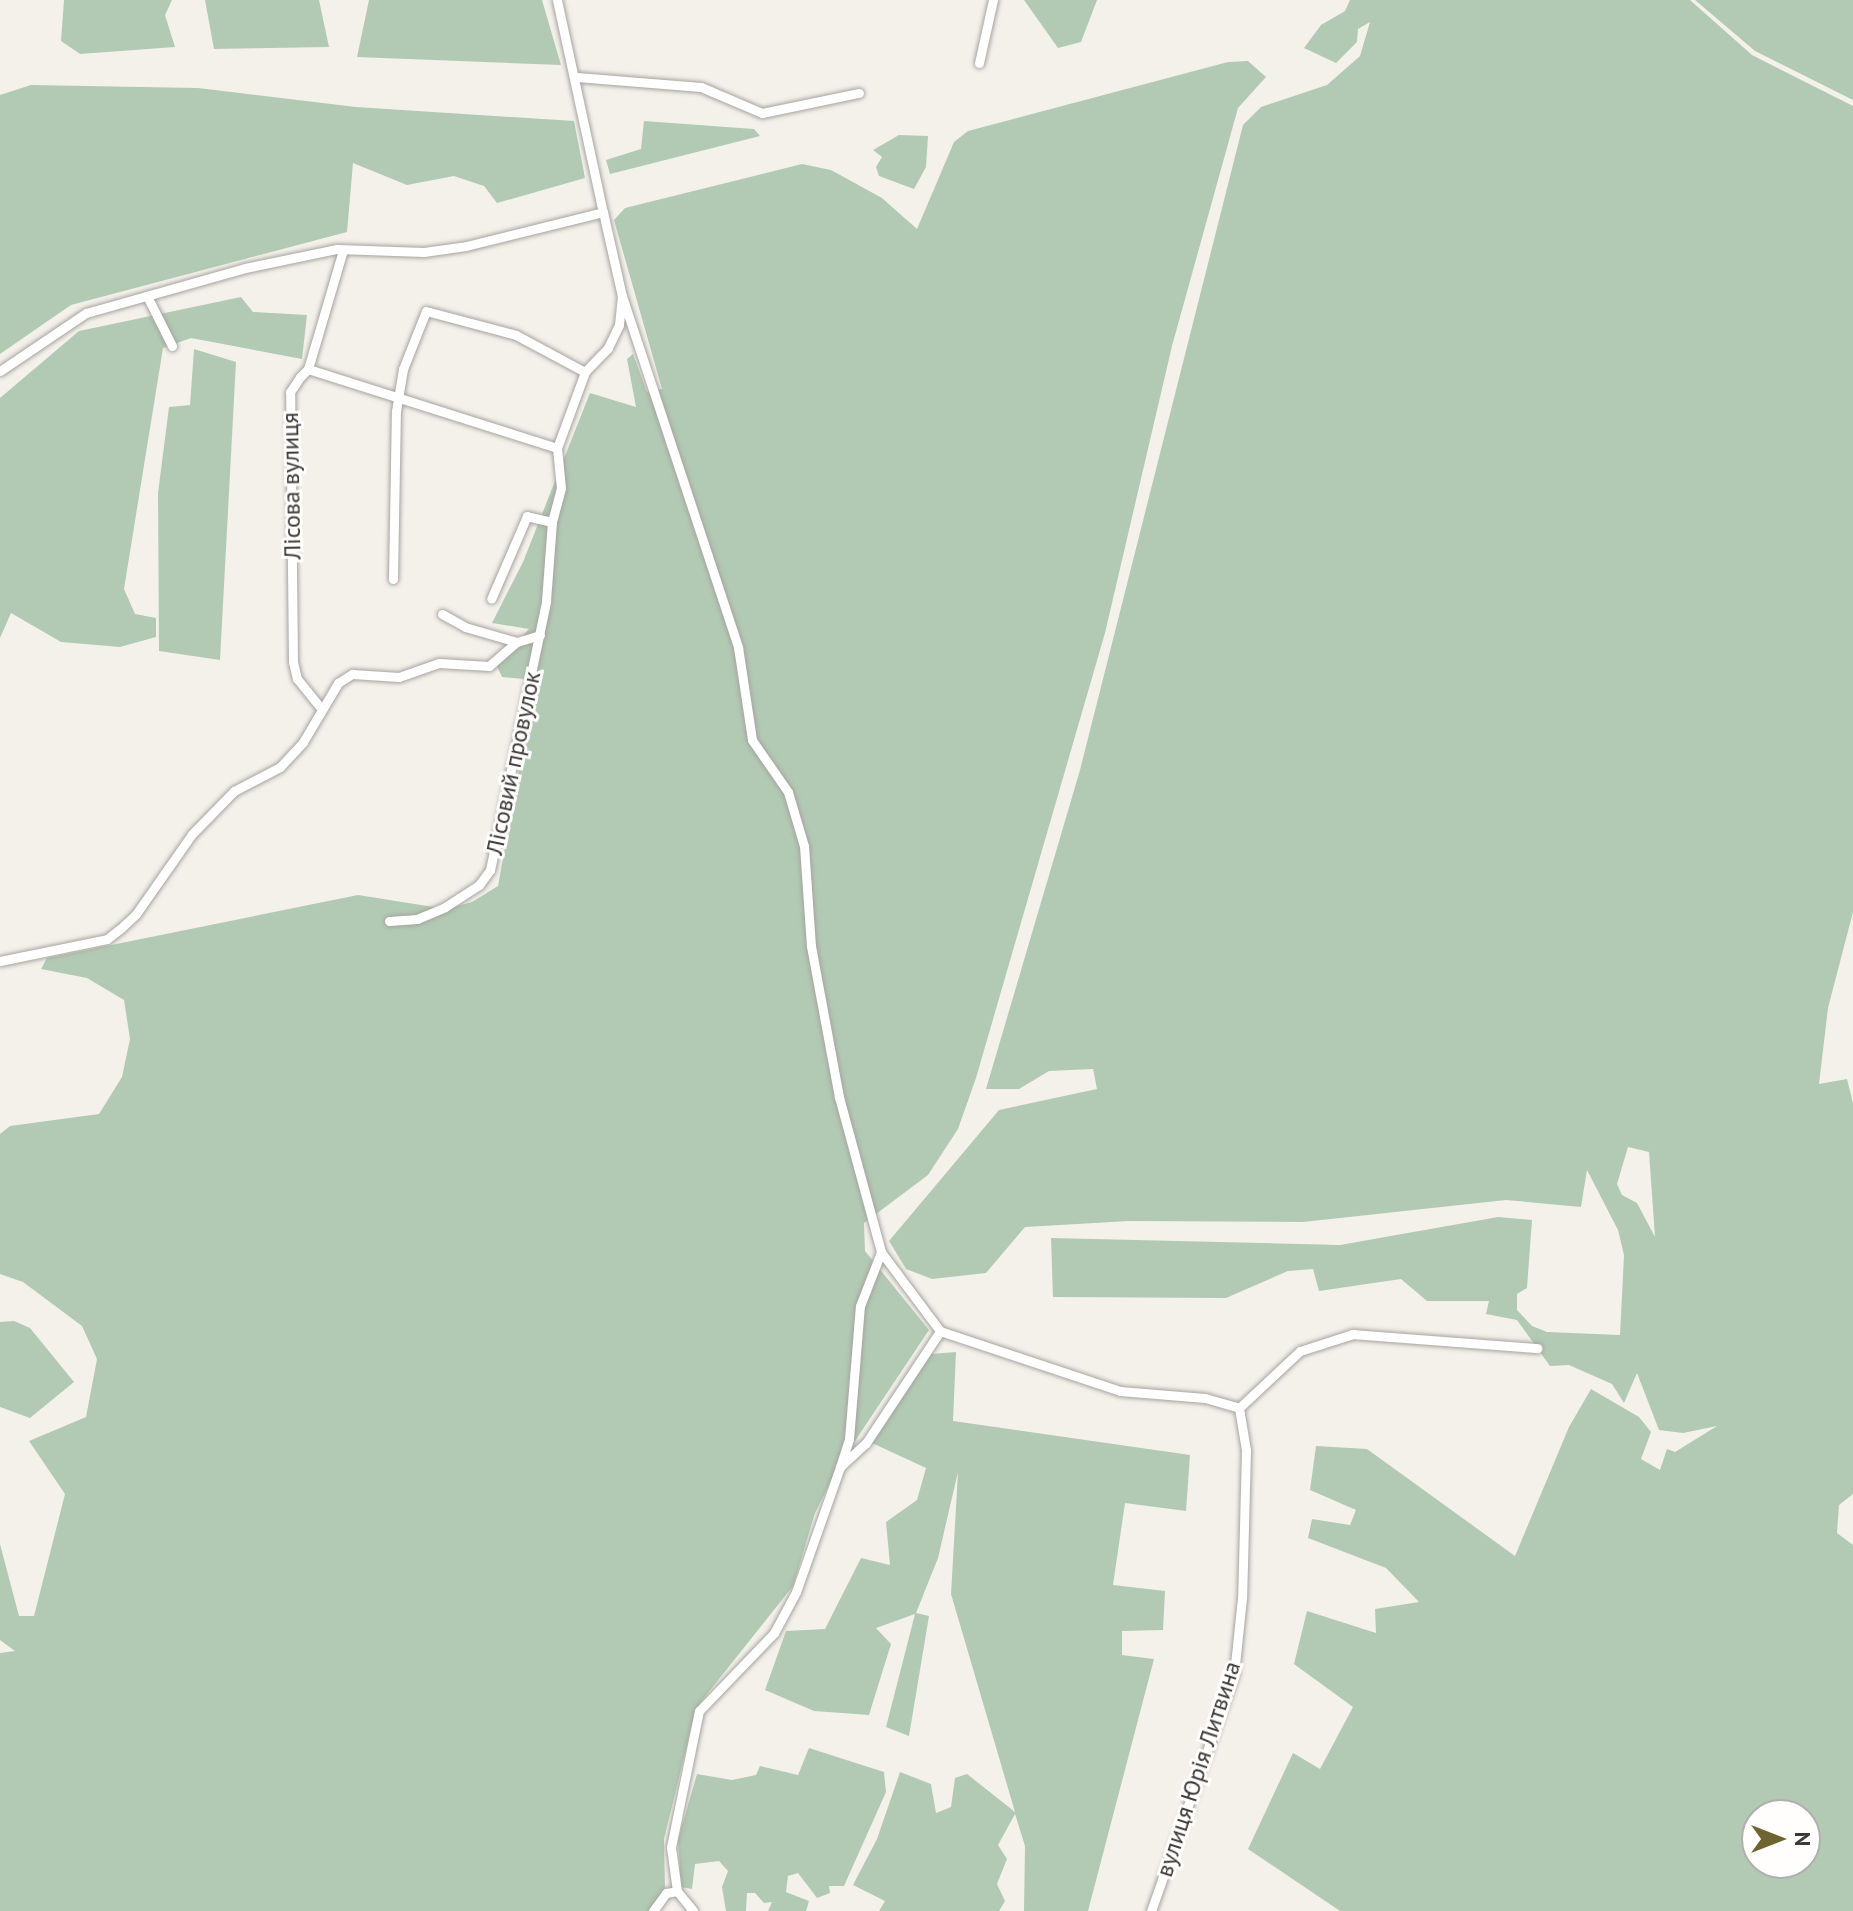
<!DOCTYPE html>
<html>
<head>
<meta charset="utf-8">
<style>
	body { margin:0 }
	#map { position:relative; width:1853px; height:1911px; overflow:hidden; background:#f4f1eb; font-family:"PT Sans",sans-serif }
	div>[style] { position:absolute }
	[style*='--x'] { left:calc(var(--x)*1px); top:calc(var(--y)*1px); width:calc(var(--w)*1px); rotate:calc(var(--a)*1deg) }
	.green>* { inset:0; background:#b2cab4 }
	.roads { filter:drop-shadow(0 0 2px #a6a49f) drop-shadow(0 0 2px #a6a49f) }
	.street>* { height:9px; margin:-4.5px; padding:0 4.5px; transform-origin:4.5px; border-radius:4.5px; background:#fff }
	span { translate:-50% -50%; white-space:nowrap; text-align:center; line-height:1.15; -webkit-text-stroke:6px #fffefd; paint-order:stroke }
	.street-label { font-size:24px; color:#3a3937 }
	.north { position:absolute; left:1741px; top:1799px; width:80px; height:80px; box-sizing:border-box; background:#fffefd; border:2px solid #b0afae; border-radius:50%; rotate:90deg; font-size:22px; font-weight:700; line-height:32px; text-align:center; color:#3a3937 }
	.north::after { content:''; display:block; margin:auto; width:28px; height:36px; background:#6d6431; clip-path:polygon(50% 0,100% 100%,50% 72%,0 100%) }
</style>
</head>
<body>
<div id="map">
	<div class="green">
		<i style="clip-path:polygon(64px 0,172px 0,165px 15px,175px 47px,80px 54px,61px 41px)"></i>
		<i style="clip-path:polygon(205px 0,319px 0,329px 47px,214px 49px)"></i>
		<i style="clip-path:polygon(369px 0,542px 0,561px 65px,357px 57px)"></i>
		<i style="clip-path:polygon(1024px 0,1097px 0,1081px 42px,1058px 48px)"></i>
		<i style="clip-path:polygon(evenodd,1350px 0,1690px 0,1752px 55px,1853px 106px,1853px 912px,1828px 1008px,1819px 1084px,1847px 1079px,1853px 1103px,1853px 1494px,1839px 1505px,1837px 1533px,1853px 1545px,1853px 1911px,1340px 1911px,1248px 1849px,1293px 1753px,1320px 1769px,1353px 1707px,1294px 1664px,1307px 1611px,1376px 1633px,1375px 1609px,1419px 1602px,1386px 1568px,1308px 1538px,1312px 1519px,1350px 1525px,1356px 1510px,1310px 1490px,1316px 1446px,1367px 1449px,1515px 1556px,1569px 1427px,1591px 1389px,1639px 1417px,1651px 1432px,1641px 1459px,1660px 1470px,1667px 1449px,1675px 1452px,1717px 1426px,1683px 1433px,1659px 1430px,1637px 1373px,1624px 1403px,1612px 1384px,1569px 1365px,1550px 1366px,1517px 1320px,1486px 1314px,1489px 1301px,1427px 1301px,1401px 1279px,1319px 1291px,1313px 1269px,1288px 1271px,1226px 1298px,1053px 1297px,1051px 1238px,1340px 1245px,1498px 1217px,1532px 1220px,1527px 1288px,1517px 1294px,1517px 1310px,1532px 1326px,1547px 1332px,1620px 1335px,1624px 1255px,1618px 1230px,1587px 1170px,1581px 1207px,1506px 1200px,1303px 1222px,1129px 1221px,1025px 1227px,986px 1273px,932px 1279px,906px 1269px,889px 1241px,999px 1110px,1097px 1089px,1093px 1069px,1049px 1071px,1019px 1089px,986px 1089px,1080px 770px,1243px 125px,1261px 107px,1327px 85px,1360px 56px,1370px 22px,1358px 29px,1357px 42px,1336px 63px,1304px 48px,1321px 25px,1345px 11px,1350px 0,1628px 1147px,1649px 1152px,1655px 1237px,1637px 1203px,1622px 1195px,1617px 1184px,1628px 1147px,1350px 0,1757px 1815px,1805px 1815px,1805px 1863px,1757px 1863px,1757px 1815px)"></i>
		<i style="clip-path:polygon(1695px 0,1853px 0,1853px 100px,1755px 51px)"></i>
		<i style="clip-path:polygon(1248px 61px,1266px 77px,1238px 108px,1172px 346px,1105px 633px,976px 1078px,958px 1129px,928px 1175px,864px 1223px,865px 1251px,929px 1330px,839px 1465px,815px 1513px,793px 1586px,696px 1708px,664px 1839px,665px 1888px,650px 1911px,0 1911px,0 1653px,15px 1651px,0 1640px,0 1544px,19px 1616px,34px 1616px,65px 1494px,29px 1441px,86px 1417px,97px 1359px,82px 1326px,23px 1282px,0 1274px,0 1134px,10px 1126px,99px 1114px,122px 1077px,130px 1039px,124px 1000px,87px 978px,41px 969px,47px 958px,358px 895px,446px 909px,472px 902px,498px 886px,535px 680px,502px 677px,496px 664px,529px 629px,492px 623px,523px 562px,590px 393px,636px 407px,627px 359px,633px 354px,647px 392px,662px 389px,614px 220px,625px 208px,802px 164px,831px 170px,882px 198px,917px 229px,954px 142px,968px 131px,1228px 62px)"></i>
		<i style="clip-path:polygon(31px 85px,198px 88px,356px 107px,574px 121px,585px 178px,497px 203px,484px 186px,454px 176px,407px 185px,353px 163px,347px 232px,71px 305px,0 354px,0 95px)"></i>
		<i style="clip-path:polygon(644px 121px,754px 129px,760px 136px,610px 174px,606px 160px,641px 149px)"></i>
		<i style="clip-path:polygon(899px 135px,928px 136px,926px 167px,914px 189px,879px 176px,876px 167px,882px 157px,873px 150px)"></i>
		<i style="clip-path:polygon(241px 297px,253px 312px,307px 315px,302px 359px,191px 338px,163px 348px,124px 589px,135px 614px,156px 618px,156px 637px,120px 647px,61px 642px,11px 613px,0 638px,0 398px,79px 331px)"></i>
		<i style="clip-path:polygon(194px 349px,236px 362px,220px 660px,159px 651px,158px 493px,169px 407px,190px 405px)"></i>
		<i style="clip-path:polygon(14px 1321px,30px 1328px,74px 1382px,30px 1418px,0 1407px,0 1322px)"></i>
		<i style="clip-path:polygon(956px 1352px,953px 1421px,1190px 1455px,1186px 1511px,1125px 1503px,1113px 1585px,1165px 1591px,1163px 1630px,1122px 1631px,1122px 1655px,1154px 1659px,1088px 1911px,1024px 1911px,1025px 1846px,1015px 1814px,998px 1845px,1007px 1859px,997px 1884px,1005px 1901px,999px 1911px,879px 1911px,885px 1901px,853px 1885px,877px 1839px,900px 1772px,931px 1784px,936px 1813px,951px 1807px,955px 1778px,967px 1774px,1015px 1812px,951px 1594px,958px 1472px,938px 1558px,916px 1613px,929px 1616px,909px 1736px,886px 1727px,915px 1614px,876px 1628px,891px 1644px,869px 1715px,814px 1711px,765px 1690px,786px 1631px,825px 1629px,861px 1558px,890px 1565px,886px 1522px,917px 1500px,926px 1468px,872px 1443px,931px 1354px)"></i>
		<i style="clip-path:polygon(809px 1748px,884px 1772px,886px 1792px,844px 1886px,829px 1886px,830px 1893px,817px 1898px,798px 1873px,788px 1876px,786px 1892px,809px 1901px,806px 1911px,768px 1911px,772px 1902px,764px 1903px,755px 1893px,747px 1893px,746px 1911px,726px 1911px,722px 1887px,728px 1871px,719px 1861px,695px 1864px,692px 1889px,681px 1887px,678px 1840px,697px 1774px,732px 1780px,756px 1775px,760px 1766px,798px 1775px)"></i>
	</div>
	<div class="roads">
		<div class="street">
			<i style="--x:557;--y:0;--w:217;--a:77.8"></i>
			<i style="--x:979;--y:63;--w:65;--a:-77.5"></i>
			<i style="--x:577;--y:77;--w:124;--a:4.6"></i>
			<i style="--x:701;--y:87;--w:66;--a:23.1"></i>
			<i style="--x:762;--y:113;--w:99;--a:-11.7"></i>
			<i style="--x:147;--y:296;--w:56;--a:63.4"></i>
			<i style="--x:622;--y:296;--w:370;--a:71.7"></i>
			<i style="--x:738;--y:647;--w:94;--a:81.4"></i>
			<i style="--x:752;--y:740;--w:63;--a:55.3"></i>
			<i style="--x:788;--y:792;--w:56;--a:73.5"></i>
			<i style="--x:804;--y:846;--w:100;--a:86"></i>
			<i style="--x:811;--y:946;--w:154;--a:79.5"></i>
			<i style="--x:839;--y:1097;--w:161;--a:74.8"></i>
			<i style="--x:881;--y:1252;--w:99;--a:53.2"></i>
			<i style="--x:308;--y:369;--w:124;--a:-73.6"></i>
			<i style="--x:0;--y:371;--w:104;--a:-34"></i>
			<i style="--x:86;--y:313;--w:165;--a:-15.8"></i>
			<i style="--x:245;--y:268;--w:94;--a:-11.7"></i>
			<i style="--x:337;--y:249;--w:87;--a:2"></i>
			<i style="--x:424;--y:252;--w:42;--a:-8.1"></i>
			<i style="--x:466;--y:246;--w:141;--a:-13.9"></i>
			<i style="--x:603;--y:212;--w:86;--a:77.3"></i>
			<i style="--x:622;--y:296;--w:29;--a:96"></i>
			<i style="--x:619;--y:325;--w:25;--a:116"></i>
			<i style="--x:608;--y:348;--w:33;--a:134"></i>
			<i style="--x:585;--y:372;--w:81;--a:110.2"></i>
			<i style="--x:557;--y:448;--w:40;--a:84.3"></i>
			<i style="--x:561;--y:488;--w:35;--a:105"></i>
			<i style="--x:552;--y:522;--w:26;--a:-167"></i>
			<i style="--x:527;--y:516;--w:90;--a:113.4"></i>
			<i style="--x:393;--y:579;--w:168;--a:-89"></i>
			<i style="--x:396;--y:411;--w:43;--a:-80.5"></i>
			<i style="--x:403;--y:369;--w:62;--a:-68.4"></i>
			<i style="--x:426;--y:311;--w:93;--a:14.9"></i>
			<i style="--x:516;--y:335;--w:78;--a:28.2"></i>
			<i style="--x:442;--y:614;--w:26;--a:29"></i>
			<i style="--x:465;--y:627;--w:54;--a:16.1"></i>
			<i style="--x:320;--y:707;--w:36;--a:-129"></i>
			<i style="--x:297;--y:679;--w:17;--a:-103"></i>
			<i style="--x:293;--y:662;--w:270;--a:-90.6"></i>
			<i style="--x:290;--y:392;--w:18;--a:-56"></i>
			<i style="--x:300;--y:377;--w:11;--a:-45"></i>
			<i style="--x:308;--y:369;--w:261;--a:17.6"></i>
			<i style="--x:389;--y:921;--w:28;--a:-4"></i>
			<i style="--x:417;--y:919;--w:30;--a:-23"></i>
			<i style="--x:445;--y:907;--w:40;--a:-32.9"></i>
			<i style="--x:479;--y:885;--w:19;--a:-54"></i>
			<i style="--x:490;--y:870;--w:275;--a:-78.2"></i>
			<i style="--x:546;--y:601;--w:79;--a:-85.7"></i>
			<i style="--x:0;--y:961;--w:109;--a:-11.6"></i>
			<i style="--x:107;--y:939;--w:16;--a:-38"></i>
			<i style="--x:120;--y:929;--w:22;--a:-43"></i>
			<i style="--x:136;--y:914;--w:98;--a:-55"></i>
			<i style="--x:192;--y:834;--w:60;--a:-45.7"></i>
			<i style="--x:234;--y:791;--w:52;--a:-27.6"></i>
			<i style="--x:280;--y:767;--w:34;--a:-47"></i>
			<i style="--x:303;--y:742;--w:69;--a:-59.3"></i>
			<i style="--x:338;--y:683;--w:17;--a:-33"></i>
			<i style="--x:352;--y:674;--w:47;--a:3.7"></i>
			<i style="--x:399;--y:677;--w:42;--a:-19.3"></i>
			<i style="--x:439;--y:663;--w:50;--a:3.4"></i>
			<i style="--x:489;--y:666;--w:37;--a:-41"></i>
			<i style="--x:517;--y:642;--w:24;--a:-17"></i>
			<i style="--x:940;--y:1331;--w:190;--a:18.4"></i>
			<i style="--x:1120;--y:1391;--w:85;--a:4.7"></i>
			<i style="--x:1205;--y:1398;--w:35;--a:16"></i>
			<i style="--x:1239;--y:1408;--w:43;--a:80.5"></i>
			<i style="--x:1246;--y:1450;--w:148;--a:91.5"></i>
			<i style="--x:1242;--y:1598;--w:76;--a:96"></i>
			<i style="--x:1234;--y:1674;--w:251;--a:109.3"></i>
			<i style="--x:1239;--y:1408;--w:83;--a:-43.1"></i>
			<i style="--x:1300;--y:1351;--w:56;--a:-17.8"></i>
			<i style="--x:1353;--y:1334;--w:185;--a:4.4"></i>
			<i style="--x:840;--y:1467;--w:29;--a:-72"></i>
			<i style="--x:849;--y:1439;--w:133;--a:-85.3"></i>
			<i style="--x:860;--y:1306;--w:58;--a:-68.7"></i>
			<i style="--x:677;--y:1891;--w:26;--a:51"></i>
			<i style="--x:653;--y:1911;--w:22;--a:-54"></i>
			<i style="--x:666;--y:1893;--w:11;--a:-10"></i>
			<i style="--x:677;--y:1891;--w:44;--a:-97.8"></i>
			<i style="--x:671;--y:1847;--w:139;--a:-78.4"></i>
			<i style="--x:699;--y:1711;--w:108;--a:-46.1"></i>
			<i style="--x:774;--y:1633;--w:47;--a:-61.8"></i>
			<i style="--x:796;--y:1592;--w:133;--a:-70.6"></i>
			<i style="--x:840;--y:1467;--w:35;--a:-43"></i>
			<i style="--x:866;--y:1443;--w:134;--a:-56.5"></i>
		</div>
	</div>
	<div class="street-label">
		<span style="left:291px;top:486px;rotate:-91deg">Лісова вулиця</span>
		<span style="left:513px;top:763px;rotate:-78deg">Лісовий провулок</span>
		<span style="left:1198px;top:1769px;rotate:-72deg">вулиця Юрія Литвина</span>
	</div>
	<div class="north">N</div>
</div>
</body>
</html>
